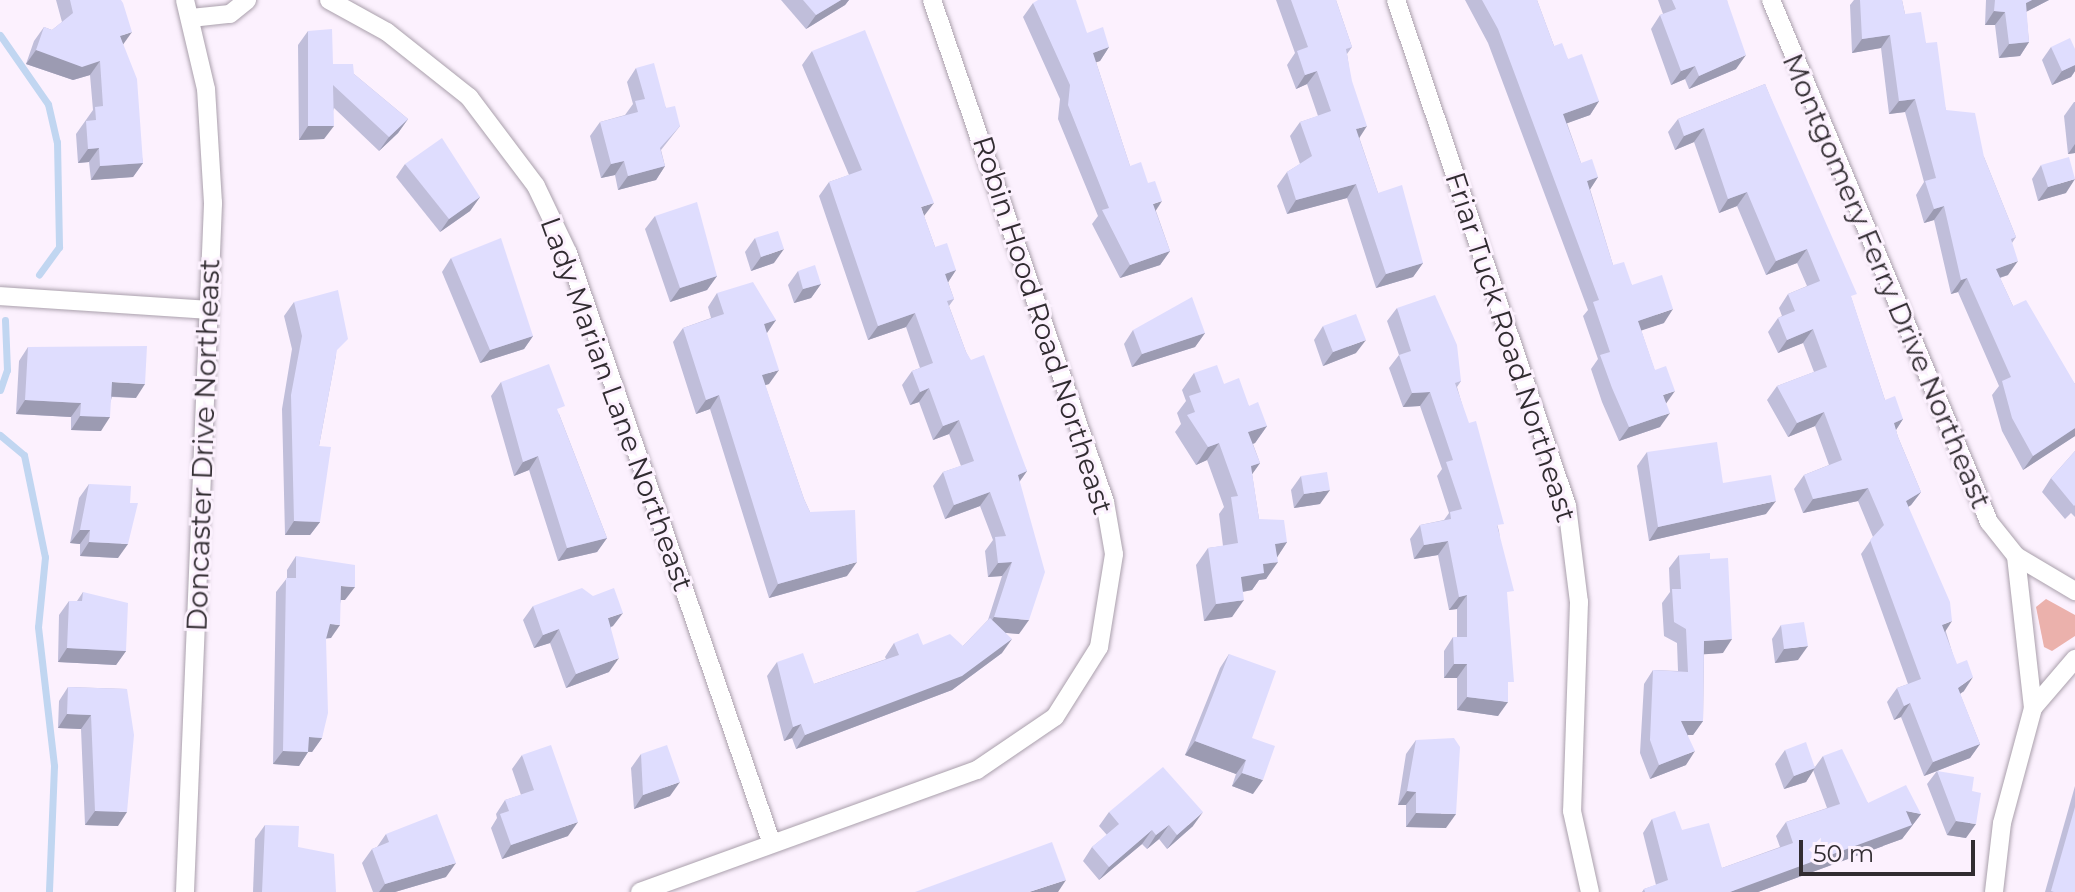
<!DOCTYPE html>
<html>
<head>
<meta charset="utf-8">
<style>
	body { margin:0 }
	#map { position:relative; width:2075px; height:892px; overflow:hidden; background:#fcf1fe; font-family:Montserrat,sans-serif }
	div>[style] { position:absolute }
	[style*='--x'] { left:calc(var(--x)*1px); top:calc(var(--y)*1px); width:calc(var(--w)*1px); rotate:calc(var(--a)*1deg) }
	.green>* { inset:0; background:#ebb1ac }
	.stream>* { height:7px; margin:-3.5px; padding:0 3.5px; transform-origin:3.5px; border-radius:3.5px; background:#c1d6f1 }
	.roads { filter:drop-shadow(0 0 2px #aaa0ac) drop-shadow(0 0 2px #aaa0ac) }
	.street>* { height:18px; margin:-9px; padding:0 9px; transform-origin:9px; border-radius:9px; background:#fff }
	.wall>* { inset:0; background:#c0beda }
	.shaded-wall>* { inset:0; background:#9c9bb2 }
	.building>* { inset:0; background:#dfddfe }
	span { translate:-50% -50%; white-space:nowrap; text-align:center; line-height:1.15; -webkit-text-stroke:6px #fcf1fe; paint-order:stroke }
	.street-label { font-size:28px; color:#312c31 }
	.scale { position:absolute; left:1799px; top:840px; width:176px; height:36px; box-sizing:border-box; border:4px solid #312c31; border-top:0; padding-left:10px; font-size:24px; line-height:28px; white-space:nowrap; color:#312c31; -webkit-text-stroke:6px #fcf1fe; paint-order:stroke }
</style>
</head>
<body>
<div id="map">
	<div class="green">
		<i style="clip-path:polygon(2046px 599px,2075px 615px,2075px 636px,2052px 651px,2044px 647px,2036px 607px)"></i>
	</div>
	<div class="stream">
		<i style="--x:0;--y:35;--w:84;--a:55.2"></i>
		<i style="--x:48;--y:104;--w:39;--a:77"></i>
		<i style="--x:57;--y:142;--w:105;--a:88.9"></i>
		<i style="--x:59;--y:247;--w:34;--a:126"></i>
		<i style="--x:0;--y:390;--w:21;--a:-71"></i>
		<i style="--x:7;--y:370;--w:50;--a:-92.3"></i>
		<i style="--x:0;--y:435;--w:31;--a:40"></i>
		<i style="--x:24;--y:455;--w:104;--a:78.4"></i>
		<i style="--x:45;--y:557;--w:70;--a:95.7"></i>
		<i style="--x:38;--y:627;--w:140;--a:83.4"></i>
		<i style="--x:54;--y:766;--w:126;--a:92.3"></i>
	</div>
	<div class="roads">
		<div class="street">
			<i style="--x:329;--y:0;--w:66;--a:28.9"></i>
			<i style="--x:387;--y:32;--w:105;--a:38.4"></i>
			<i style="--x:469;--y:97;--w:111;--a:53"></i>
			<i style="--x:536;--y:186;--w:74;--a:64.5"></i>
			<i style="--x:568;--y:253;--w:625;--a:70.96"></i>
			<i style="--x:1396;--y:0;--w:534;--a:71.33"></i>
			<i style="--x:1567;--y:506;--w:97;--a:82.9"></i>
			<i style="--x:1579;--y:602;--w:209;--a:91.9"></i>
			<i style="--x:1572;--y:811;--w:83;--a:77.5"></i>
			<i style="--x:1771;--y:0;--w:566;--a:67.33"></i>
			<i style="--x:1989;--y:522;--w:43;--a:51.5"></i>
			<i style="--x:2016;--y:556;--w:69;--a:30.7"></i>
			<i style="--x:191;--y:18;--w:39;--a:-6"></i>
			<i style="--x:230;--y:14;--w:22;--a:-39"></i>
			<i style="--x:0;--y:296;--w:209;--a:3.8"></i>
			<i style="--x:2033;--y:708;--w:65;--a:-49.4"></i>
			<i style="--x:185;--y:892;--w:690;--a:-87.67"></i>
			<i style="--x:213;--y:203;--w:114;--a:-93.5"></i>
			<i style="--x:206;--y:89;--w:91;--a:-103.3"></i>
			<i style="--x:640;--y:892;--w:358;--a:-19.9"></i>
			<i style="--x:977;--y:770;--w:94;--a:-34.2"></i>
			<i style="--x:1055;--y:717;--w:83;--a:-57.8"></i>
			<i style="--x:1099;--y:647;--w:94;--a:-80.8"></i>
			<i style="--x:1114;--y:554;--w:53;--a:-99.8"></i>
			<i style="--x:1105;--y:502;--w:531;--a:-109.02"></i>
			<i style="--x:1994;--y:892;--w:69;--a:-83.4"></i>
			<i style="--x:2002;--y:823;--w:119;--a:-74.9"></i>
			<i style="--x:2033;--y:708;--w:153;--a:-96.4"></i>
		</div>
	</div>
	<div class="wall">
		<i style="clip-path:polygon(56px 0,121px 0,123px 45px,143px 163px,133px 177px,91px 180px,89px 162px,78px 163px,76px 134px,93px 110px,90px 75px,73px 80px,26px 64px,34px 41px,44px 27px,52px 30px,62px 22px)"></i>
		<i style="clip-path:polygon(781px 0,849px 0,845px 5px,806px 29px)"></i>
		<i style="clip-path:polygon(1276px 0,1336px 0,1352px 47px,1347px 54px,1359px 137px,1378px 193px,1423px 263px,1413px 277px,1376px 288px,1347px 198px,1287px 214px,1277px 186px,1287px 172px,1300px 164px,1290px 136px,1300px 122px,1318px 116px,1307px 84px,1296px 89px,1287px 65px,1295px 53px)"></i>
		<i style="clip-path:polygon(1465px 0,1537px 0,1554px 46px,1568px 59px,1599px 101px,1590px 115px,1567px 123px,1581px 163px,1598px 177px,1590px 189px,1613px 265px,1632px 285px,1664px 323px,1641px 330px,1666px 404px,1660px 427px,1619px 441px,1602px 402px,1591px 369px,1598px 359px,1583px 316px,1588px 310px,1488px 43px)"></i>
		<i style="clip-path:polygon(1658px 0,1727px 0,1736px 69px,1689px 89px,1685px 79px,1671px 85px,1651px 29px,1660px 15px,1663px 14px)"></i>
		<i style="clip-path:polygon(1854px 0,1902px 0,1905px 14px,1926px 43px,1946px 110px,1984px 157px,2016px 237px,2012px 243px,2008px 275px,2000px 278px,2013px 306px,2075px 384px,2075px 436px,2023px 470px,2002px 431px,1992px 395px,1999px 386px,1958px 292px,1951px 294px,1934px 220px,1924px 223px,1916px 195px,1924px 182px,1905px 112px,1889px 114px,1881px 48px,1852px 53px,1850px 5px)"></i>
		<i style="clip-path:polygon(1986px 0,2049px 0,2026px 12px,2029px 42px,2020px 56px,1999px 58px,1995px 25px,1985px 25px)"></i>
		<i style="clip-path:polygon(1033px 3px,1087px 33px,1109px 47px,1100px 61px,1096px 62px,1130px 166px,1156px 211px,1170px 251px,1160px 265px,1120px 278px,1092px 224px,1098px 216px,1058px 119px,1060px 99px,1023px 17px)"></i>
		<i style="clip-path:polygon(308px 31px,333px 64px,354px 74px,408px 119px,398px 133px,379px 151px,334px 108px,324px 139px,299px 140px,298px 45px)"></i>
		<i style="clip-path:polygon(2051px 47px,2075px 49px,2075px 71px,2071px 77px,2052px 85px,2042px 60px)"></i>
		<i style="clip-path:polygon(812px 51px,924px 216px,935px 247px,956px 270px,948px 282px,954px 299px,949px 306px,966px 352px,1027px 471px,1020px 481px,1019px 634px,1006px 633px,1002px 653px,952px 690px,796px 749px,792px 738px,784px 741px,767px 676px,777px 662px,814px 684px,886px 659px,885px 657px,894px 643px,923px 645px,963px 646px,988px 620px,1002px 576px,988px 577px,985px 551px,993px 540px,980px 506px,945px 519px,933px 486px,943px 472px,961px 466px,949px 434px,933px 440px,919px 402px,910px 405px,902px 385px,912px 371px,920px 368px,906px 327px,868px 340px,819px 196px,829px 182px,849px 175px,802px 65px)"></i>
		<i style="clip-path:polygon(636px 68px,680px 126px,661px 150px,665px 166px,656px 180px,618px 190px,615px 175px,601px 178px,590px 136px,600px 122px,625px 115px,633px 104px,627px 82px)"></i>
		<i style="clip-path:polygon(1765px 84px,1852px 300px,1885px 400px,1903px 419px,1896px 430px,1898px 437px,1921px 492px,1911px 505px,1908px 507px,1964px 691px,1960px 694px,1980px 744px,1970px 758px,1937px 771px,1972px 791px,1966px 838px,1947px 835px,1927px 784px,1937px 771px,1924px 776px,1901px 717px,1894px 720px,1887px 702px,1897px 688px,1908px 684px,1861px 554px,1873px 537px,1858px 501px,1803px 513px,1794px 489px,1804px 475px,1829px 465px,1815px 426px,1788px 437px,1767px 400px,1777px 386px,1814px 372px,1803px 343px,1778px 353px,1768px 332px,1778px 318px,1782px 316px,1779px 308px,1788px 294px,1807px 286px,1797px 263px,1766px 275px,1737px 206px,1719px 213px,1694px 142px,1675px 150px,1668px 132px,1678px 119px)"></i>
		<i style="clip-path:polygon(2074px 102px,2075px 102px,2075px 153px,2068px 154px,2064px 116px)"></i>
		<i style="clip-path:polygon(405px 164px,480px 197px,470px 211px,440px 232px,396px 177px)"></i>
		<i style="clip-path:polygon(2041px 165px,2066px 193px,2038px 201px,2032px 179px)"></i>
		<i style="clip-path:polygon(655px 216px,717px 276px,707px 290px,670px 302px,645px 229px)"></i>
		<i style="clip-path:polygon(755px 238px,774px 263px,751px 271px,745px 252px)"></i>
		<i style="clip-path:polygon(451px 258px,533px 336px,524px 349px,480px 363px,442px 272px)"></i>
		<i style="clip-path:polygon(798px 271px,821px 284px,811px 298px,794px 303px,788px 285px)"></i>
		<i style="clip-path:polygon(717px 293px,776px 320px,767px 333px,769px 384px,765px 385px,804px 499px,810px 512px,847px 576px,769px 598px,710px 409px,696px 414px,673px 342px,683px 328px,711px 318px,708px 307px)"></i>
		<i style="clip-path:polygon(294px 302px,336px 355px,319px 446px,320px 522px,310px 535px,285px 535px,282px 409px,292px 349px,284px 316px)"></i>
		<i style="clip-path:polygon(1397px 308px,1461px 381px,1457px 387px,1499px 531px,1507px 600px,1508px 690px,1498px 716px,1457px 710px,1457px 678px,1444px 678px,1444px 651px,1453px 637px,1457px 637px,1457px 609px,1449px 610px,1438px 555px,1414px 559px,1410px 539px,1420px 525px,1444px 520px,1449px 513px,1437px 476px,1442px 469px,1420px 406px,1403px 407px,1389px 368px,1399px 355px,1387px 321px)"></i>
		<i style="clip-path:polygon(1323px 326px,1356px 353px,1323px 366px,1314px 340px)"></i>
		<i style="clip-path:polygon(1133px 330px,1205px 333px,1195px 347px,1132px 367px,1124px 344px)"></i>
		<i style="clip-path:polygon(28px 347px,136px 398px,112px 397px,101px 431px,71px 430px,71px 417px,16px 414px,19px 361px)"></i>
		<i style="clip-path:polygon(1194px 373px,1224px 384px,1249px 406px,1267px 426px,1255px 443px,1253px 444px,1260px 463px,1252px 474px,1259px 519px,1287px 542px,1277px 557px,1266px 579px,1259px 580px,1252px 590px,1243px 592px,1232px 617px,1204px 621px,1196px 565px,1208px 548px,1223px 546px,1219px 514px,1224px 507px,1207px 460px,1196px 465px,1175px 432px,1181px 424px,1177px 413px,1186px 401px,1182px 390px)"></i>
		<i style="clip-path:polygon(501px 382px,559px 414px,607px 538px,597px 552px,558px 561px,529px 470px,514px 476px,491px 396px)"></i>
		<i style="clip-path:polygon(2075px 451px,2075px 517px,2071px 513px,2065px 519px,2042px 492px,2051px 478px)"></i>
		<i style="clip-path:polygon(1647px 452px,1723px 483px,1766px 514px,1649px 541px,1637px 466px)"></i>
		<i style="clip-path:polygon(1301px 476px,1320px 504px,1294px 508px,1291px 490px)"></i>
		<i style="clip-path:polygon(89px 484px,130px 503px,118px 558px,80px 556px,80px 544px,70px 543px,79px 498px)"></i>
		<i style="clip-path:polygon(1679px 555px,1723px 653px,1704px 654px,1703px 721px,1693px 735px,1688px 735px,1686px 765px,1650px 779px,1640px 753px,1644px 684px,1653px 670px,1678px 671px,1677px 643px,1664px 636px,1662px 603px,1670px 592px,1669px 568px)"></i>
		<i style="clip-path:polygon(296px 556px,345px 600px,341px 600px,331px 638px,326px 639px,322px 738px,312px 752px,308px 752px,299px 766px,273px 764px,276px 592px,287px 578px,287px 570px)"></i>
		<i style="clip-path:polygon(83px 592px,126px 651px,116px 665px,58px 662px,59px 615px,69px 601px,77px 601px)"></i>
		<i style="clip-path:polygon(533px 606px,613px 626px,611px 627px,609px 672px,566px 688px,550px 643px,534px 648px,523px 620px)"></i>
		<i style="clip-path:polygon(1781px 625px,1798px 660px,1775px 663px,1772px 639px)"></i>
		<i style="clip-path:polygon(1229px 654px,1252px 738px,1253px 794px,1232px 786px,1236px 774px,1185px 755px,1220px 668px)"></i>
		<i style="clip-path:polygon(68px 687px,127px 689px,118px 826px,85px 825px,81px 729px,58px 728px,59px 701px)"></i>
		<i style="clip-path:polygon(1416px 740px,1446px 828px,1406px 827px,1406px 805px,1398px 805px,1406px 754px)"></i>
		<i style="clip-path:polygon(1785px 750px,1815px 767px,1823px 756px,1868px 803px,1921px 814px,1902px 839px,1758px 892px,1642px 892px,1644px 889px,1656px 885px,1643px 833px,1652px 819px,1682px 830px,1722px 868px,1780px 847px,1776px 836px,1786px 822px,1827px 808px,1813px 770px,1806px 782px,1784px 789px,1775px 764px)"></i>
		<i style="clip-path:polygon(641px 754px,670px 796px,634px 809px,631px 768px)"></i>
		<i style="clip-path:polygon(522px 755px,568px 836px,502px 859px,491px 828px,497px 818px,496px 814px,505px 800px,521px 795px,512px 769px)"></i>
		<i style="clip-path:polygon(2075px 786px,2075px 892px,2045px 892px)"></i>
		<i style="clip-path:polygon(1109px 812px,1193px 826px,1167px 849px,1159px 839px,1147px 849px,1142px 844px,1099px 880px,1083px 861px,1092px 847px,1107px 835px,1099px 826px)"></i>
		<i style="clip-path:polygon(265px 825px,298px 847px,336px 892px,253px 892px,255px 839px)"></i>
		<i style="clip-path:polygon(386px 834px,446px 877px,395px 892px,373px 892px,362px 863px,372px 849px,377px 847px)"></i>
	</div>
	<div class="shaded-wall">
		<i style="clip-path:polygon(841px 0,849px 0,845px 5px,806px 29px,816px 15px)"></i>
		<i style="clip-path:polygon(2032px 0,2049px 0,2016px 17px,2026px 3px)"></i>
		<i style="clip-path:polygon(1994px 11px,2005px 12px,1995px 25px,1985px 25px)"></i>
		<i style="clip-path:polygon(132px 32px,122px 46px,120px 36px)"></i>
		<i style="clip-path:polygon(1890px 35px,1881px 48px,1852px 53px,1862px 39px)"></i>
		<i style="clip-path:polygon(2029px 42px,2020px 56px,1999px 58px,2009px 44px)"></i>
		<i style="clip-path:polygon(1109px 47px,1100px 61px,1083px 67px,1093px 53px)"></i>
		<i style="clip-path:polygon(36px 50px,100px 61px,90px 75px,73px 80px,26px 64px)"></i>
		<i style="clip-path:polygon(1746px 55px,1736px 69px,1689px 89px,1699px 76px)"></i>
		<i style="clip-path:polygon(2075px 65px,2075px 71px,2071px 77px,2052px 85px,2062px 71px)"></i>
		<i style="clip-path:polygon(1695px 66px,1685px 79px,1671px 85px,1681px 71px)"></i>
		<i style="clip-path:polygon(1317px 71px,1307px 84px,1296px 89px,1305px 75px)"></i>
		<i style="clip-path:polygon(1915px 99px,1905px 112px,1889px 114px,1899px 101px)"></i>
		<i style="clip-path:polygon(1599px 101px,1590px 115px,1554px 128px,1563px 114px)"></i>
		<i style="clip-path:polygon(408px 119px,398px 133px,379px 151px,389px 137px)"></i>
		<i style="clip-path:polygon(308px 126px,334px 126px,324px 139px,299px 140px)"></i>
		<i style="clip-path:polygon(1367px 126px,1358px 140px,1356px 129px)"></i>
		<i style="clip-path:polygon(1704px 128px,1694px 142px,1675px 150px,1684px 136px)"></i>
		<i style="clip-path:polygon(2075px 144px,2075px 153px,2068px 154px)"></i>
		<i style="clip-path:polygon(99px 148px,89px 162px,78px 163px,88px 149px)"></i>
		<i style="clip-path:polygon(624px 161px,615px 175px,601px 178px,611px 164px)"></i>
		<i style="clip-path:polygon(143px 163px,133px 177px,91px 180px,100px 166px)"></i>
		<i style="clip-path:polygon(665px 166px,656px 180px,618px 190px,628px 176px)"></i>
		<i style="clip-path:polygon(1598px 177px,1589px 191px,1587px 181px)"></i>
		<i style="clip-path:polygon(2075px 179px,2066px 193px,2038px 201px,2048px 187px)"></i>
		<i style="clip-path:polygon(1356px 184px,1347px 198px,1287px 214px,1296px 200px)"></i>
		<i style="clip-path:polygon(1747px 192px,1737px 206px,1719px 213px,1728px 199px)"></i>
		<i style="clip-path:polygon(480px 197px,470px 211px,440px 232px,449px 219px)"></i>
		<i style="clip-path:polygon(1162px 201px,1153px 215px,1153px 204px)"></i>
		<i style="clip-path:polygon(934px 203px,924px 216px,921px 207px)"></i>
		<i style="clip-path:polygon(1944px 206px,1934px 220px,1924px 223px,1934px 209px)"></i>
		<i style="clip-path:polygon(784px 249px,774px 263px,751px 271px,761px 257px)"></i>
		<i style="clip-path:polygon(1807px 249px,1797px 263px,1766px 275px,1776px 261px)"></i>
		<i style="clip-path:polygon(1170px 251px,1160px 265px,1120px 278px,1130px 265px)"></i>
		<i style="clip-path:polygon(2018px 261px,2008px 275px,1986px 282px,1996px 269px)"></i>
		<i style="clip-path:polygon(1423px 263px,1413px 277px,1376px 288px,1386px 274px)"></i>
		<i style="clip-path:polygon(956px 270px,947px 284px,945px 274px)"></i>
		<i style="clip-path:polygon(717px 276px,707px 290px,670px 302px,680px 288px)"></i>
		<i style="clip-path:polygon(1967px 278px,1958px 292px,1951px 294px,1961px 280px)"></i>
		<i style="clip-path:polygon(821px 284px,811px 298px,794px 303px,803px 289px)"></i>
		<i style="clip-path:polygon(1673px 309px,1664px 323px,1628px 335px,1638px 321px)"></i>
		<i style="clip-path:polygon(915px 313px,906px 327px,868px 340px,878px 326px)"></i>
		<i style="clip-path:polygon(776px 320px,766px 334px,764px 324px)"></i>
		<i style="clip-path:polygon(1813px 329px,1803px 343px,1778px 353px,1787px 340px)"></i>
		<i style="clip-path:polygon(1205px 333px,1195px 347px,1132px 367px,1142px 354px)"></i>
		<i style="clip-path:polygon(533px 336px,524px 349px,480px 363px,490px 350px)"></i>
		<i style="clip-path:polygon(1366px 340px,1356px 353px,1323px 366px,1333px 352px)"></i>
		<i style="clip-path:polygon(779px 370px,769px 384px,752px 389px,762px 375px)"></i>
		<i style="clip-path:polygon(112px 382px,145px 384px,136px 398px,103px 396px)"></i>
		<i style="clip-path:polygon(929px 388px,919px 402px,910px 405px,920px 392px)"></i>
		<i style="clip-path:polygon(1675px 391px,1665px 405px,1663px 395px)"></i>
		<i style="clip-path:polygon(1430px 392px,1420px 406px,1403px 407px,1412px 393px)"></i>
		<i style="clip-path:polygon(719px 395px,710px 409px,696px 414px,706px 400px)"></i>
		<i style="clip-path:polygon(25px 400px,81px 403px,71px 417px,16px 414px)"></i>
		<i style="clip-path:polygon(1824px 412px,1815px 426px,1788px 437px,1797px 423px)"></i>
		<i style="clip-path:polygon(1670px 413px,1660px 427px,1619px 441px,1629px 427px)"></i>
		<i style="clip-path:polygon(80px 416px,110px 417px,101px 431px,71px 430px)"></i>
		<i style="clip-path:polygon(1903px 419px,1894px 433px,1894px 423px)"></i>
		<i style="clip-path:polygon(959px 420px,949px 434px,933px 440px,943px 426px)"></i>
		<i style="clip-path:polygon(1267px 426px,1255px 443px,1237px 449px,1248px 432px)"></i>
		<i style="clip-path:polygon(2075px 428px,2075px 436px,2023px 470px,2033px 456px)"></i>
		<i style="clip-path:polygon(1219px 443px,1207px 460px,1196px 465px,1208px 447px)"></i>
		<i style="clip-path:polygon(538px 456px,529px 470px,514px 476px,523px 462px)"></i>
		<i style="clip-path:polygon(1260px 463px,1248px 480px,1251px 466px)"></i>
		<i style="clip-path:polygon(1027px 471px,1017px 485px,1018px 475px)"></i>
		<i style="clip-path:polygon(1868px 488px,1858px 501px,1803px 513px,1813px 499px)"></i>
		<i style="clip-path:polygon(1330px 490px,1320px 504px,1294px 508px,1304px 494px)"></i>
		<i style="clip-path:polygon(990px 492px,980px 506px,945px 519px,954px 505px)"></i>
		<i style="clip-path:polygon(1921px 492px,1911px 505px,1896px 515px,1906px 501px)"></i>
		<i style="clip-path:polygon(1776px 501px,1766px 514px,1649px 541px,1658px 527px)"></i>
		<i style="clip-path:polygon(294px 521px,320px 522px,310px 535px,285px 535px)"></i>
		<i style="clip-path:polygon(80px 530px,90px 530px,80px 544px,70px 543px)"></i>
		<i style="clip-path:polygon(607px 538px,597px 552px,558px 561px,567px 548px)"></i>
		<i style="clip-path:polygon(1448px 541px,1438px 555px,1414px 559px,1424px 545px)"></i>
		<i style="clip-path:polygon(89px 542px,128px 544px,118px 558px,80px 556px)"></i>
		<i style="clip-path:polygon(1287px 542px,1276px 559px,1275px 544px)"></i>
		<i style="clip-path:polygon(857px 562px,847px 576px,769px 598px,778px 584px)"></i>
		<i style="clip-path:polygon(1012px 562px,1002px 576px,988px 577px,998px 563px)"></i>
		<i style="clip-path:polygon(1278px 562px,1266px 579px,1259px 580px,1252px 590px,1229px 594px,1241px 577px,1263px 564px)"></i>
		<i style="clip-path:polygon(341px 586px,355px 587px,345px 600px,332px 600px)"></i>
		<i style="clip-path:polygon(1467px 595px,1457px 609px,1449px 610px,1459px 597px)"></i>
		<i style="clip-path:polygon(1244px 600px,1232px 617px,1204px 621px,1216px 604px)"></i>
		<i style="clip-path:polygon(623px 613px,613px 626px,599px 631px,608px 618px)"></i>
		<i style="clip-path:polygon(994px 617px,1029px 620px,1019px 634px,985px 631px)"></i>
		<i style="clip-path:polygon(1952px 621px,1943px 635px,1942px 625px)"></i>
		<i style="clip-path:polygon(330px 624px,340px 625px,331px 638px,320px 638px)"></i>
		<i style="clip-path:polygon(559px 629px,550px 643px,534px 648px,543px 635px)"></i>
		<i style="clip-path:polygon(1012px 639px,1002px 653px,952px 690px,796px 749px,805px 735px)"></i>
		<i style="clip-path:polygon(1732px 639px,1723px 653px,1694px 655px,1704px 641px)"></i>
		<i style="clip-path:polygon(1808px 646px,1798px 660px,1775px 663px,1784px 649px)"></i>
		<i style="clip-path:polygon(67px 648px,126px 651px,116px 665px,58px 662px)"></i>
		<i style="clip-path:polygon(619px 658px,609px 672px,566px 688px,576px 674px)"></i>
		<i style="clip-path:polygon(1454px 664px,1467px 664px,1457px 678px,1444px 678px)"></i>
		<i style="clip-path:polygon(1973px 677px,1964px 691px,1948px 702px,1958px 688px)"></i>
		<i style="clip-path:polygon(1467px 697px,1508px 702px,1498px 716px,1457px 710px)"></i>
		<i style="clip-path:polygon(1910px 703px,1901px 717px,1894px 720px,1904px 706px)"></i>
		<i style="clip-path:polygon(67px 714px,91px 715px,81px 729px,58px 728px)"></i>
		<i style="clip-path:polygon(1681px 721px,1703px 721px,1693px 735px,1672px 735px)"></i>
		<i style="clip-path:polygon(801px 724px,792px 738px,784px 741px,793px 727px)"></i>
		<i style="clip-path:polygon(309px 737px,322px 738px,312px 752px,299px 751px)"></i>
		<i style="clip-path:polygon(1195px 741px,1246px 760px,1236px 774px,1185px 755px)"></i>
		<i style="clip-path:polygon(1980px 744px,1970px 758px,1924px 776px,1933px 762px)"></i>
		<i style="clip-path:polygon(283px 751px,308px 752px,299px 766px,273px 764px)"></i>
		<i style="clip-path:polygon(1695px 751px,1686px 765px,1650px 779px,1659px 765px)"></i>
		<i style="clip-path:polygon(1815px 768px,1806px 782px,1784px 789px,1794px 776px)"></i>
		<i style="clip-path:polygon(1242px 773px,1263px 780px,1253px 794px,1232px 786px)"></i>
		<i style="clip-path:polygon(680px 782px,670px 796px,634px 809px,643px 795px)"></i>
		<i style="clip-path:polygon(1407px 791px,1416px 792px,1406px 805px,1398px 805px)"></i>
		<i style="clip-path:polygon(95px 811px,127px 812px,118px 826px,85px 825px)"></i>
		<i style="clip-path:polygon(1906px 811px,1921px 814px,1902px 839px,1758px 892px,1730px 892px)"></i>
		<i style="clip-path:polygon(1203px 812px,1193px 826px,1167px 849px,1177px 835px)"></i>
		<i style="clip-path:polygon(1416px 813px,1456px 814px,1446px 828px,1406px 827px)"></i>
		<i style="clip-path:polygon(1956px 821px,1976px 824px,1966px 838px,1947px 835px)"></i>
		<i style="clip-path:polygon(578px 822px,568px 836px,502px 859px,511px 845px)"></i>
		<i style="clip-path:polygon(1169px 825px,1159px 839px,1147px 849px,1156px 835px)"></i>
		<i style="clip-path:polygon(1152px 830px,1142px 844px,1099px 880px,1109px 867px)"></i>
		<i style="clip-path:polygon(456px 863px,446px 877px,395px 892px,379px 892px,385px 884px)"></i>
		<i style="clip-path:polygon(1066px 880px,1058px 892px,1029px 892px)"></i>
	</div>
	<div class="building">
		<i style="clip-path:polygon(70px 0,121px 0,123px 3px,132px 32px,120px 36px,137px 79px,143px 163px,100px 166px,99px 148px,88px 149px,86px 121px,96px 120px,95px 107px,103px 106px,100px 61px,82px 67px,36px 50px,44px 27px,52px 30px,73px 13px)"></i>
		<i style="clip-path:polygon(803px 0,841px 0,816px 15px)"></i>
		<i style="clip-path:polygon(1038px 0,1076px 0,1087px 33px,1103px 27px,1109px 47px,1093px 53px,1130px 166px,1141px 162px,1148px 183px,1155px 181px,1162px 201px,1153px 204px,1170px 251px,1130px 265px,1102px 210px,1109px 208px,1068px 105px,1070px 85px,1033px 3px)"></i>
		<i style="clip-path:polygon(1291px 0,1336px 0,1352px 47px,1346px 49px,1352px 81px,1367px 126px,1356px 129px,1378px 193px,1402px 185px,1423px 263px,1386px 274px,1356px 184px,1296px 200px,1287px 172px,1312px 156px,1300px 122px,1331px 111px,1317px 71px,1305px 75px,1297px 51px,1308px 47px)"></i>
		<i style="clip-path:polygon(1482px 0,1537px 0,1554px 46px,1562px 43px,1568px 59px,1582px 54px,1599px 101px,1563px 114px,1581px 163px,1592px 159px,1598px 177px,1587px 181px,1613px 265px,1624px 262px,1632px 285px,1662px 275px,1673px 309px,1638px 321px,1655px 370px,1666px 366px,1675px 391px,1663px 395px,1670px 413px,1629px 427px,1612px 388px,1600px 355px,1610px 352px,1593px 302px,1599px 300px,1498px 29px)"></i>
		<i style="clip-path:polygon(1672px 0,1727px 0,1746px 55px,1699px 76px,1695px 66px,1681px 71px,1660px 15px,1676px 9px)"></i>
		<i style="clip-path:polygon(1860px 0,1902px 0,1905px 14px,1921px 12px,1926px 43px,1937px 42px,1946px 110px,1975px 113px,1984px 157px,2016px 237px,2011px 239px,2018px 261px,1996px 269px,2013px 306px,2026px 300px,2075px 384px,2075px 428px,2033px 456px,2012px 418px,2002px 381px,2011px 377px,1967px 278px,1961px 280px,1944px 206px,1934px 209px,1925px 181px,1936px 178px,1915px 99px,1899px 101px,1890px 35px,1862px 39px)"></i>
		<i style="clip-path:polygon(1995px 0,2032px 0,2026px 3px,2029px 42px,2009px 44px,2005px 12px,1994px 11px)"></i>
		<i style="clip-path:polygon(332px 29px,333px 64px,353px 64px,354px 74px,408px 119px,389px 137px,333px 85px,334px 126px,308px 126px,308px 31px)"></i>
		<i style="clip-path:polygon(865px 30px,934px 203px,921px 207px,935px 247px,947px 243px,956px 270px,945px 274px,954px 299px,947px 301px,966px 352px,971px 360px,984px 355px,1027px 471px,1018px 475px,1045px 572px,1029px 620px,994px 617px,1012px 562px,998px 563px,995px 537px,1006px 536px,990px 492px,954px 505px,943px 472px,974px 461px,959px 420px,943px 426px,929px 388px,920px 392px,912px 371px,933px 363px,915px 313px,878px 326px,829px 182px,862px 170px,812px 51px)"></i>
		<i style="clip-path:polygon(2070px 38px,2075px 49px,2075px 65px,2062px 71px,2051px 47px)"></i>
		<i style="clip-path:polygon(654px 63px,666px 108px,675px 106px,680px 126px,660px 148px,665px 166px,628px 176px,624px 161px,611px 164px,600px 122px,638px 112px,635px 101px,645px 99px,636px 68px)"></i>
		<i style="clip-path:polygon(1765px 84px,1857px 294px,1851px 296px,1885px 400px,1895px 396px,1903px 419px,1894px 423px,1898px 437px,1921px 492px,1906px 501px,1950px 602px,1952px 621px,1942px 625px,1957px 664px,1967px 660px,1973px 677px,1958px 688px,1980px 744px,1933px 762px,1910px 703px,1904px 706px,1897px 688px,1921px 679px,1870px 540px,1884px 525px,1868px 488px,1813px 499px,1804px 475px,1842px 460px,1824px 412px,1797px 423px,1777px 386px,1827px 367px,1813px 329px,1787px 340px,1778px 318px,1795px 311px,1788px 294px,1820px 281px,1807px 249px,1776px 261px,1747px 192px,1728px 199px,1704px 128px,1684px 136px,1678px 119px)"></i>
		<i style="clip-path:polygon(442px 138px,480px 197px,449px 219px,405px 164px)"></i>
		<i style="clip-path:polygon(2069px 157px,2075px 179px,2048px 187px,2041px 165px)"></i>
		<i style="clip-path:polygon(697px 202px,717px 276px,680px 288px,655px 216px)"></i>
		<i style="clip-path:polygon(778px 231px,784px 249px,761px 257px,755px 238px)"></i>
		<i style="clip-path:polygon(501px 238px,533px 336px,490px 350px,451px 258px)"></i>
		<i style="clip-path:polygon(815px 265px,821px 284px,803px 289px,798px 271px)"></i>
		<i style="clip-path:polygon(753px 282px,776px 320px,764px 324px,779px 370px,762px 375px,804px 499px,810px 512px,855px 510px,857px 562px,778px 584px,719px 395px,706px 400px,683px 328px,724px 314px,717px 293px)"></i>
		<i style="clip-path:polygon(338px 290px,348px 339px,337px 350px,319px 446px,331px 447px,320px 522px,294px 521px,291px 395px,302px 336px,294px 302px)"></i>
		<i style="clip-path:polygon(1435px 295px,1457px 345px,1461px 381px,1455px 383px,1469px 423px,1476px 421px,1504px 524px,1497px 525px,1514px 591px,1507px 592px,1514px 682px,1508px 682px,1508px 702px,1467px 697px,1467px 664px,1454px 664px,1453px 637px,1467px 637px,1467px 595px,1459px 597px,1448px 541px,1424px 545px,1420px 525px,1451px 519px,1450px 512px,1462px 509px,1446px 462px,1453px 460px,1430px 392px,1412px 393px,1399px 355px,1411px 351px,1397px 308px)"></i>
		<i style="clip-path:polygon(1192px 297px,1205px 333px,1142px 354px,1133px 330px)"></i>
		<i style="clip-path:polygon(1356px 314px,1366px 340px,1333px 352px,1323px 326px)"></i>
		<i style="clip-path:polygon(147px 346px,145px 384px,112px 382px,110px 417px,80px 416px,81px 403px,25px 400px,28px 347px)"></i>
		<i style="clip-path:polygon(549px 364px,565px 406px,557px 409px,607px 538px,567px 548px,538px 456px,523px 462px,501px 382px)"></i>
		<i style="clip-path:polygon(1217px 365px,1224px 384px,1239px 378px,1249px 406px,1258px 402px,1267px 426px,1248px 432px,1260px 463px,1251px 466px,1259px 519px,1284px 520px,1287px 542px,1275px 544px,1278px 562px,1263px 564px,1264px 573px,1241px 577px,1244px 600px,1216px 604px,1208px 548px,1238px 543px,1231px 497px,1238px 496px,1219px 443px,1208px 447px,1187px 415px,1195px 412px,1189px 396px,1201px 392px,1194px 373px)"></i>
		<i style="clip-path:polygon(1717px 442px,1723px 483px,1771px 475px,1776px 501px,1658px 527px,1647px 452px)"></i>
		<i style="clip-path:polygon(2075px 451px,2075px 505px,2074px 506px,2051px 478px)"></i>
		<i style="clip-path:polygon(1327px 472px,1330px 490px,1304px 494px,1301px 476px)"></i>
		<i style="clip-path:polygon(89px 484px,131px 486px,130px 503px,138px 503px,128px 544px,89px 542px,90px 530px,80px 530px)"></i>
		<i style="clip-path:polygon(1710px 553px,1710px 559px,1728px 558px,1732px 639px,1704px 641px,1703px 721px,1681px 721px,1695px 751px,1659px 765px,1650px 740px,1653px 670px,1688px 672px,1686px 629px,1674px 622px,1672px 589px,1681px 589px,1679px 555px)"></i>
		<i style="clip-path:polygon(296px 556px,355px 565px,355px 587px,341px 586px,340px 625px,330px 624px,326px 639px,328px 713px,322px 738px,309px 737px,308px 752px,283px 751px,286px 578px,296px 578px)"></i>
		<i style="clip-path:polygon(582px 588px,593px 596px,614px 588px,623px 613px,608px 618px,619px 658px,576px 674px,559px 629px,543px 635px,533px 606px)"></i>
		<i style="clip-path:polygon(83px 592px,128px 603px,126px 651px,67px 648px,69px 601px,82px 601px)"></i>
		<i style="clip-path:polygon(990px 618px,1012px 639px,962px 676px,805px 735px,801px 724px,793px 727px,777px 662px,803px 653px,814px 684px,899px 655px,894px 643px,918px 633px,923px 645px,950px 634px,963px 646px)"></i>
		<i style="clip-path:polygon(1804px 622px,1808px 646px,1784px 649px,1781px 625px)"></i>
		<i style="clip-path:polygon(1229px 654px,1276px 671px,1252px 738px,1275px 746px,1263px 780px,1242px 773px,1246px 760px,1195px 741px)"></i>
		<i style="clip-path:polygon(68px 687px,127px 689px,134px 735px,127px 812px,95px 811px,91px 715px,67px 714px)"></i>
		<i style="clip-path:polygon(1454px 738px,1460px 747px,1456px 814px,1416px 813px,1416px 792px,1407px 791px,1416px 740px)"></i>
		<i style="clip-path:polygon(1806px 742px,1815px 768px,1794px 776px,1785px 750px)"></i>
		<i style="clip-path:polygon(551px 745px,578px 822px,511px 845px,500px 814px,509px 811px,505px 800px,534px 790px,522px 755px)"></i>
		<i style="clip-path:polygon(667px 745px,680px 782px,643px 795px,641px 754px)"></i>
		<i style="clip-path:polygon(1842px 749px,1868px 803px,1906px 785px,1921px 814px,1906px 811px,1912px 825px,1730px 892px,1645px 892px,1644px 889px,1668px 880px,1652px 819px,1675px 811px,1682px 830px,1709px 823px,1722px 868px,1793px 843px,1786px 822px,1840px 804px,1823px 756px)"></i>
		<i style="clip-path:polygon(1163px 767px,1203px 812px,1177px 835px,1169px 825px,1156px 835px,1152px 830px,1109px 867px,1092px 847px,1119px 824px,1109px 812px)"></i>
		<i style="clip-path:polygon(1937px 771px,1974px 777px,1972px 791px,1981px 793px,1976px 824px,1956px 821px)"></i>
		<i style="clip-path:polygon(2075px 807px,2075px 892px,2054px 892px,2051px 891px)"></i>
		<i style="clip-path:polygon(437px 814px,456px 863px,385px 884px,372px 849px,389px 842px,386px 834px)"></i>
		<i style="clip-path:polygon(265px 825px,299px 826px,298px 847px,334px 854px,336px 892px,262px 892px)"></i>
		<i style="clip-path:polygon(1052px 842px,1066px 880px,1029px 892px,915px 892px)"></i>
	</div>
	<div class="street-label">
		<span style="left:1887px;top:281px;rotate:67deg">Montgomery Ferry Drive Northeast</span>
		<span style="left:1043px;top:325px;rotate:72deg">Robin Hood Road Northeast</span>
		<span style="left:1511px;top:347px;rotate:72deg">Friar Tuck Road Northeast</span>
		<span style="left:617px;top:404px;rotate:70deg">Lady Marian Lane Northeast</span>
		<span style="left:203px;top:445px;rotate:-88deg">Doncaster Drive Northeast</span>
	</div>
	<div class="scale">50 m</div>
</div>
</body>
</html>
